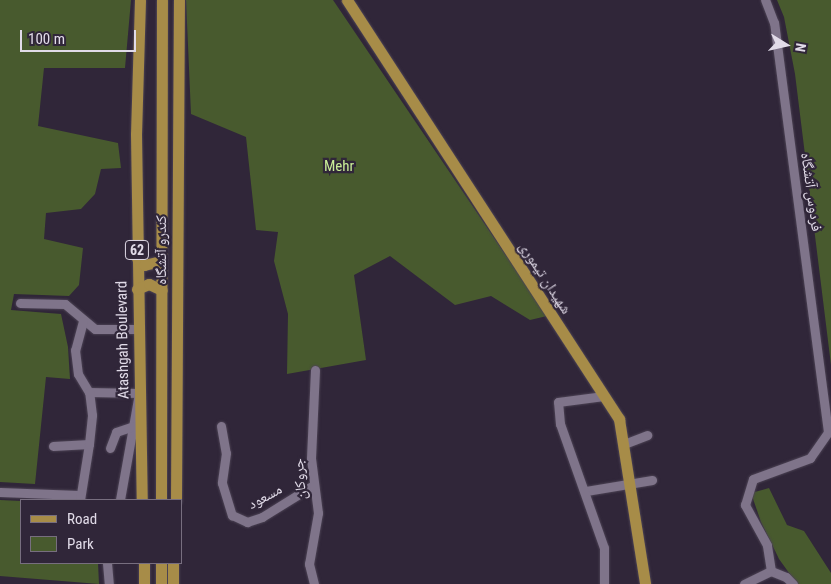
<!DOCTYPE html>
<html>
<head>
<meta charset="utf-8">
<style>
	body { margin:0 }
	#map { position:relative; width:831px; height:584px; overflow:hidden; background:#302639; font-family:"Roboto Condensed","Noto Naskh Arabic",sans-serif }
	div>[style] { position:absolute }
	[style*='--x'] { left:calc(var(--x)*1px); top:calc(var(--y)*1px); width:calc(var(--w)*1px); rotate:calc(var(--a)*1deg) }
	.green>* { inset:0; background:#485a2e }
	.roads { filter:drop-shadow(0 0 1px #4c4354) drop-shadow(0 0 1px #4c4354) }
	.minor>* { height:9px; margin:-4.5px; padding:0 4.5px; transform-origin:4.5px; border-radius:4.5px; background:#7f748a }
	.major>* { height:11px; margin:-5.5px; padding:0 5.5px; transform-origin:5.5px; border-radius:5.5px; background:#a78c48 }
	span { translate:-50% -50%; white-space:nowrap; text-align:center; line-height:1.15; -webkit-text-stroke:4.5px #302639; paint-order:stroke }
	.shield-label span { padding:1px 4px; background:#302639; border:1px solid; border-radius:4px; -webkit-text-stroke-width:0 }
	.shield-label { font-size:14px; color:#e1dbe8; font-weight:700 }
	.park-label { font-size:15px; color:#c9ee97 }
	.street-label { font-size:15px; color:#e1dbe8 }
	.legend { position:absolute; left:20px; top:499px; width:162px; height:65px; box-sizing:border-box; background:#302639; border:1px solid #776e7f; margin:0; padding:6px 9px; list-style:none; font-size:15px; color:#e1dbe8 }
	.legend li { display:flex; align-items:center; gap:10px; height:25px }
	.legend b { width:25px; border:1px solid #776e7f }
	.north { position:absolute; left:761px; top:20px; width:50px; height:50px; -webkit-text-stroke:4px #302639; paint-order:stroke; rotate:100deg; font-size:14px; font-weight:700; line-height:20px; text-align:center; color:#e1dbe8 }
	.north::after { content:''; display:block; margin:auto; width:18px; height:22px; background:#e1dbe8; clip-path:polygon(50% 0,100% 100%,50% 72%,0 100%) }
	.scale { position:absolute; left:20px; top:30px; width:116px; height:22px; box-sizing:border-box; border:2px solid #e1dbe8; border-top:0; padding-left:6px; font-size:15px; line-height:18px; white-space:nowrap; color:#e1dbe8; -webkit-text-stroke:4px #302639; paint-order:stroke }
</style>
</head>
<body>
<div id="map">
	<div class="green">
		<i style="clip-path:polygon(0 0,131px 0,125px 68px,44px 68px,38px 126px,118px 143px,121px 168px,101px 169px,95px 194px,81px 209px,46px 213px,44px 239px,83px 248px,79px 285px,69px 296px,14px 294px,11px 310px,61px 314px,68px 347px,70px 379px,46px 377px,35px 484px,0 482px)"></i>
		<i style="clip-path:polygon(186px 0,333px 0,547px 316px,530px 320px,491px 296px,455px 305px,390px 256px,354px 275px,366px 360px,287px 374px,288px 314px,274px 261px,278px 232px,256px 230px,246px 137px,191px 114px)"></i>
		<i style="clip-path:polygon(777px 0,831px 0,831px 365px,795px 74px,784px 17px)"></i>
		<i style="clip-path:polygon(769px 488px,787px 525px,804px 531px,831px 573px,831px 584px,797px 584px,779px 559px,761px 522px,751px 493px)"></i>
		<i style="clip-path:polygon(0 500px,21px 501px,21px 563px,98px 563px,99px 584px,0 576px)"></i>
	</div>
	<div class="roads">
		<div class="minor">
			<i style="--x:20;--y:303;--w:45;--a:1.3"></i>
			<i style="--x:65;--y:304;--w:39;--a:40"></i>
			<i style="--x:95;--y:329;--w:43;--a:0"></i>
			<i style="--x:83;--y:321;--w:30;--a:105"></i>
			<i style="--x:75;--y:350;--w:24;--a:83"></i>
			<i style="--x:78;--y:374;--w:21;--a:59"></i>
			<i style="--x:89;--y:392;--w:50;--a:1.1"></i>
			<i style="--x:139;--y:393;--w:109;--a:100.1"></i>
			<i style="--x:221;--y:426;--w:27;--a:80"></i>
			<i style="--x:226;--y:453;--w:30;--a:98"></i>
			<i style="--x:222;--y:483;--w:34;--a:73"></i>
			<i style="--x:232;--y:515;--w:17;--a:25"></i>
			<i style="--x:247;--y:522;--w:16;--a:-18"></i>
			<i style="--x:262;--y:517;--w:59;--a:-31.8"></i>
			<i style="--x:624;--y:444;--w:25;--a:-21"></i>
			<i style="--x:53;--y:446;--w:36;--a:-3"></i>
			<i style="--x:110;--y:448;--w:17;--a:-69"></i>
			<i style="--x:116;--y:432;--w:18;--a:-19"></i>
			<i style="--x:586;--y:491;--w:67;--a:-9.5"></i>
			<i style="--x:0;--y:492;--w:79;--a:2.2"></i>
			<i style="--x:80;--y:500;--w:57;--a:-80.9"></i>
			<i style="--x:89;--y:444;--w:29;--a:-84"></i>
			<i style="--x:92;--y:415;--w:23;--a:-97"></i>
			<i style="--x:107;--y:563;--w:21;--a:85"></i>
			<i style="--x:771;--y:571;--w:16;--a:22"></i>
			<i style="--x:786;--y:577;--w:10;--a:45"></i>
			<i style="--x:314;--y:584;--w:21;--a:-104"></i>
			<i style="--x:309;--y:564;--w:52;--a:-80"></i>
			<i style="--x:318;--y:513;--w:55;--a:-97.3"></i>
			<i style="--x:311;--y:458;--w:88;--a:-87.4"></i>
			<i style="--x:604;--y:584;--w:36;--a:-90"></i>
			<i style="--x:604;--y:548;--w:132;--a:-109.5"></i>
			<i style="--x:560;--y:424;--w:22;--a:-95"></i>
			<i style="--x:558;--y:402;--w:46;--a:-7.4"></i>
			<i style="--x:744;--y:584;--w:30;--a:-26"></i>
			<i style="--x:771;--y:571;--w:26;--a:-99"></i>
			<i style="--x:767;--y:545;--w:46;--a:-118.8"></i>
			<i style="--x:745;--y:505;--w:27;--a:-73"></i>
			<i style="--x:753;--y:479;--w:61;--a:-20.2"></i>
			<i style="--x:810;--y:458;--w:32;--a:-55"></i>
			<i style="--x:828;--y:432;--w:413;--a:-97.5"></i>
			<i style="--x:774;--y:23;--w:25;--a:-111"></i>
		</div>
		<div class="major">
			<i style="--x:140;--y:0;--w:134;--a:91.7"></i>
			<i style="--x:136;--y:134;--w:366;--a:89.1"></i>
			<i style="--x:347;--y:0;--w:500;--a:57"></i>
			<i style="--x:619;--y:419;--w:167;--a:81"></i>
			<i style="--x:137;--y:258;--w:10;--a:45"></i>
			<i style="--x:144;--y:265;--w:18;--a:-13"></i>
			<i style="--x:137;--y:289;--w:13;--a:-23"></i>
			<i style="--x:149;--y:284;--w:14;--a:25"></i>
			<i style="--x:161;--y:500;--w:500;--a:-89.89"></i>
			<i style="--x:176;--y:500;--w:500;--a:-89.66"></i>
			<i style="--x:144;--y:563;--w:21;--a:90"></i>
			<i style="--x:173;--y:563;--w:21;--a:90"></i>
			<i style="--x:161;--y:584;--w:21;--a:-90"></i>
		</div>
	</div>
	<div class="shield-label">
		<span style="left:137px;top:250px">62</span>
	</div>
	<div class="park-label">
		<span style="left:339px;top:167px">Mehr</span>
	</div>
	<div class="street-label">
		<span style="left:811px;top:192px;rotate:82deg">فردوس آتشگاه</span>
		<span style="left:162px;top:250px;rotate:-90deg">کندرو آتشگاه</span>
		<span style="left:545px;top:278px;rotate:57deg">شهیدان تیموری</span>
		<span style="left:123px;top:340px;rotate:-91deg">Atashgah Boulevard</span>
		<span style="left:300px;top:479px;rotate:-95deg">جروکان</span>
		<span style="left:265px;top:497px;rotate:-29deg">مسعود</span>
	</div>
	<ul class="legend">
	<li><b style="height:6px;background:#a78c48"></b>Road</li>
	<li><b style="height:14px;background:#485a2e"></b>Park</li>
	</ul>
	<div class="north">N</div>
	<div class="scale">100 m</div>
</div>
</body>
</html>
